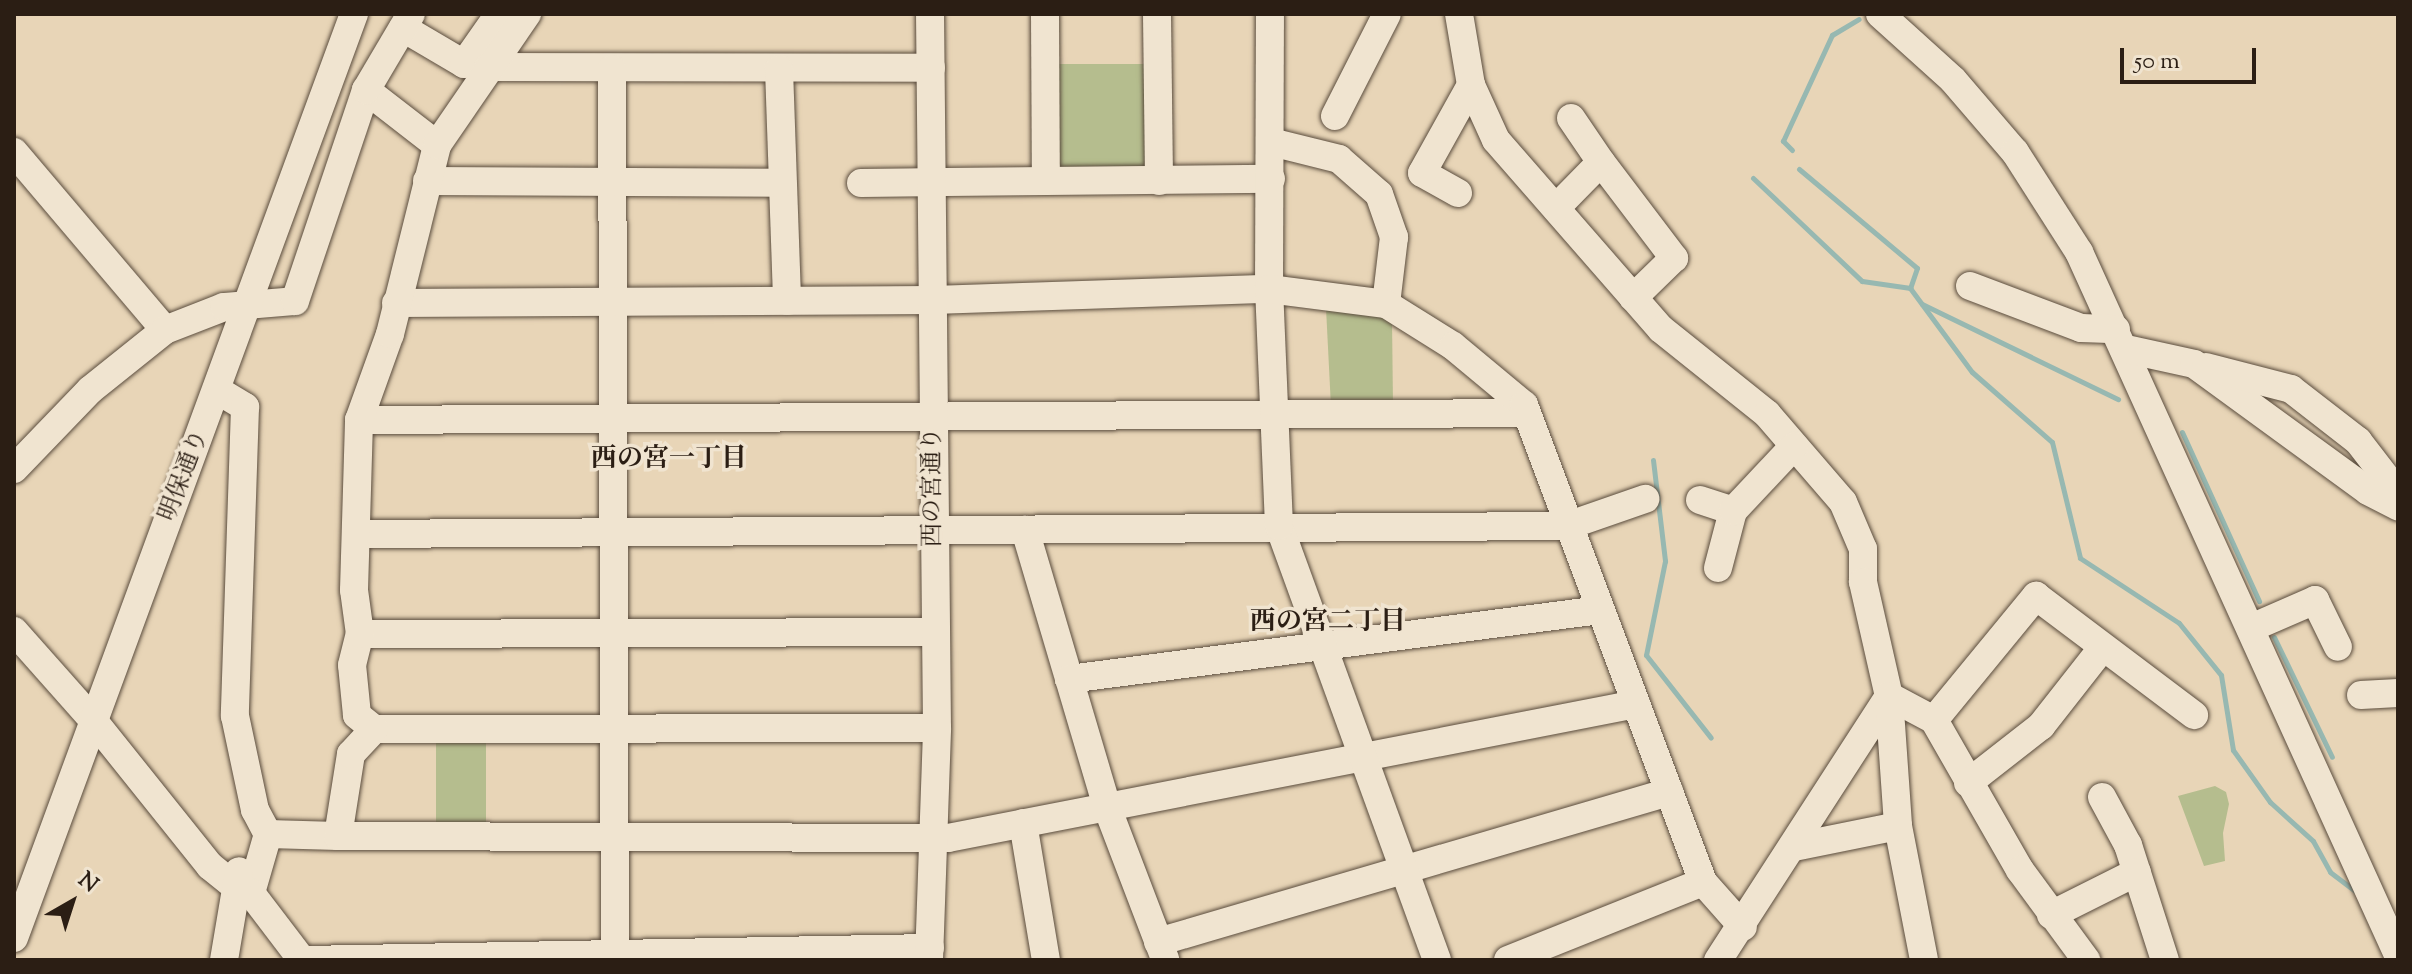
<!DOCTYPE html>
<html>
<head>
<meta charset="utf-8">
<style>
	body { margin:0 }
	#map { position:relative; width:2412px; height:974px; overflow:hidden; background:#e8d5b7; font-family:"Sorts Mill Goudy","Noto Serif JP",serif }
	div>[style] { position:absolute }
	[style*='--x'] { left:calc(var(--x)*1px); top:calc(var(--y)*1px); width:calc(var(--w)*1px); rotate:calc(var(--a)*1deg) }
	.green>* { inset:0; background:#b5bd8e }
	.stream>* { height:5px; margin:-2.5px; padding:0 2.5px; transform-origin:2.5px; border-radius:2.5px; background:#97b8b1 }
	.roads { filter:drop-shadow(0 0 2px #5a4c3d) drop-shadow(0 0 2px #5a4c3d) }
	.minor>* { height:28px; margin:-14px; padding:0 14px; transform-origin:14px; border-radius:14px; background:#f0e4d0 }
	span { translate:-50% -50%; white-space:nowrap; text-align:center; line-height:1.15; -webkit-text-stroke:7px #f0e4d0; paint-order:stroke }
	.street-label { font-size:24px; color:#2b1e14 }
	.neighbourhood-label { font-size:26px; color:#2b1e14; font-weight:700 }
	.frame { position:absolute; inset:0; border:16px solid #2b1e14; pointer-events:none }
	.north { position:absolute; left:32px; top:862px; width:80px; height:80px; -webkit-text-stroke:6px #f0e4d0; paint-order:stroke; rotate:39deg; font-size:22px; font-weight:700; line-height:32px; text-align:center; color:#2b1e14 }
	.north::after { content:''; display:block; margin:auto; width:28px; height:36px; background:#2b1e14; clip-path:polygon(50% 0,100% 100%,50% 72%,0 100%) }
	.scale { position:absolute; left:2120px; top:48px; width:136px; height:36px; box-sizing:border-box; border:4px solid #2b1e14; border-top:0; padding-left:10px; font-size:24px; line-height:28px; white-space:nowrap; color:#2b1e14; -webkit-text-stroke:6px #f0e4d0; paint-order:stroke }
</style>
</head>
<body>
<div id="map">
	<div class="green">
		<i style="clip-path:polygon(1053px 64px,1150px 64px,1153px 166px,1058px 175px)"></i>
		<i style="clip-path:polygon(1326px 308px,1392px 319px,1393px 406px,1331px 407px)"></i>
		<i style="clip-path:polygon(436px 737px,486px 738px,486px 831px,436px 833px)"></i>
		<i style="clip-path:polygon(2215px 786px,2226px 792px,2229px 804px,2223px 833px,2225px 861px,2204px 866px,2178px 796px)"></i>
	</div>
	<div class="stream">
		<i style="--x:1792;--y:150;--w:13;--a:-135"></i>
		<i style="--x:1783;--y:141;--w:117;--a:-65.2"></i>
		<i style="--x:1832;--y:35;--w:31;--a:-31"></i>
		<i style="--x:1799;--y:169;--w:154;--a:40"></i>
		<i style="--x:1917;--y:268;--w:21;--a:109"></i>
		<i style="--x:1753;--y:178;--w:150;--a:43.4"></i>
		<i style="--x:1862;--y:281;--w:49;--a:8.3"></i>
		<i style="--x:1910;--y:288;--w:104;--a:53.6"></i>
		<i style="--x:1972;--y:372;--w:106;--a:41.2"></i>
		<i style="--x:2052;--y:442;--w:119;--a:76.4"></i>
		<i style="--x:2080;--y:558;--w:118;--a:33.3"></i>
		<i style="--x:2179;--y:623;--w:67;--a:51.1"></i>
		<i style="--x:2221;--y:675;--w:76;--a:80.9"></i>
		<i style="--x:2233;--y:750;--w:64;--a:54.6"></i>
		<i style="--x:2270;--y:802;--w:58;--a:42.2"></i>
		<i style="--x:2313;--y:841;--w:35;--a:61"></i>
		<i style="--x:2330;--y:872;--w:31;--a:37"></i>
		<i style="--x:1922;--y:304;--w:218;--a:25.9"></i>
		<i style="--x:2182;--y:432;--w:186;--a:65.5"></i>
		<i style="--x:1653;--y:460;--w:102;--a:83.2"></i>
		<i style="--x:1665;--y:561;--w:96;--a:101.4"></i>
		<i style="--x:1646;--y:655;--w:105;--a:51.9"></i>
		<i style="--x:2274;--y:637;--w:133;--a:64.2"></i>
	</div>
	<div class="roads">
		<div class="minor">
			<i style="--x:1045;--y:14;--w:167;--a:89.7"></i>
			<i style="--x:1157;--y:14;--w:167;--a:89.3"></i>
			<i style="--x:1459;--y:14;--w:72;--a:80.4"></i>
			<i style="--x:1471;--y:85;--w:60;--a:65.6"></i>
			<i style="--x:1496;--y:140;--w:251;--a:48.9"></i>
			<i style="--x:1661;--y:329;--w:136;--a:38.7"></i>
			<i style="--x:1767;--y:414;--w:116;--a:49.2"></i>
			<i style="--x:1843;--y:502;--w:51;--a:66.9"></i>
			<i style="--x:1863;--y:549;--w:33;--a:90"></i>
			<i style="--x:1863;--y:582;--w:117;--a:77.2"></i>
			<i style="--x:1889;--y:696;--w:315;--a:122.9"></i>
			<i style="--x:1880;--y:14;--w:98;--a:42.1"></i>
			<i style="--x:1953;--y:80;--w:95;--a:49.3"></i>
			<i style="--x:2015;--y:152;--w:119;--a:57.4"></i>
			<i style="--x:2079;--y:252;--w:772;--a:65.59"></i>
			<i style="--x:403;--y:28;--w:71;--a:30.5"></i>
			<i style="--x:464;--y:64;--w:61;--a:-55"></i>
			<i style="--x:488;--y:67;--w:443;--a:0.1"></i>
			<i style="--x:612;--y:69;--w:891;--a:89.81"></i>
			<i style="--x:779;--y:69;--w:232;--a:88"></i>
			<i style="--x:366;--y:90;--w:90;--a:37.8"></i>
			<i style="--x:1335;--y:116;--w:114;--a:-63"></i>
			<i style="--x:1571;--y:118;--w:53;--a:55.7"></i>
			<i style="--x:1271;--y:142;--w:70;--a:14"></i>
			<i style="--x:1339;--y:159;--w:53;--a:41.2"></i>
			<i style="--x:1379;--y:194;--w:46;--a:70.8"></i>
			<i style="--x:1394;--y:237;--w:67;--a:96.8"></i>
			<i style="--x:14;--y:152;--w:233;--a:49.7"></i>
			<i style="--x:427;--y:181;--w:355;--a:0.3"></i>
			<i style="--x:861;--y:183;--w:410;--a:-0.6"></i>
			<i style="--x:1458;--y:193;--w:41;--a:-150.9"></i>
			<i style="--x:1422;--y:173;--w:101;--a:-60.9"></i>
			<i style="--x:1556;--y:208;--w:64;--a:-45.6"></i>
			<i style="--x:1601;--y:162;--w:121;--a:52.8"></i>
			<i style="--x:1674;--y:258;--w:57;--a:135.7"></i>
			<i style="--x:1970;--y:286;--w:119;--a:20.7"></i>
			<i style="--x:2081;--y:328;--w:35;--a:2"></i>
			<i style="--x:396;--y:303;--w:537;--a:-0.32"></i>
			<i style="--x:933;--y:300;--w:336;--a:-1.9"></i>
			<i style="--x:1269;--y:289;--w:275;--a:-89.8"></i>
			<i style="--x:2126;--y:349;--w:70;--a:12.4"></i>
			<i style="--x:2194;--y:364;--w:215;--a:36.1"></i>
			<i style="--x:2368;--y:491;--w:34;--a:27"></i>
			<i style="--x:2206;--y:367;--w:88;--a:14.5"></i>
			<i style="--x:2291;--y:389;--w:85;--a:37.8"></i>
			<i style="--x:2358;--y:441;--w:66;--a:52.4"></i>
			<i style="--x:217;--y:390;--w:33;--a:31"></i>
			<i style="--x:245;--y:407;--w:309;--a:91.9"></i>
			<i style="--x:235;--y:716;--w:96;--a:78"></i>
			<i style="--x:255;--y:810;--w:27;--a:62"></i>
			<i style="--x:268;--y:834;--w:61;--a:106.1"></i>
			<i style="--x:251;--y:893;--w:84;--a:52.7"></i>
			<i style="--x:359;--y:420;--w:1167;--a:-0.34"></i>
			<i style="--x:14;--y:469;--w:110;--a:-46.1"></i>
			<i style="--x:90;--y:390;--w:96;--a:-38.7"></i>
			<i style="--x:165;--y:330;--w:63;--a:-21.3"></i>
			<i style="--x:224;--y:307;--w:71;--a:-4.8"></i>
			<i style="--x:295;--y:301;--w:223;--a:-71.4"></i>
			<i style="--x:366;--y:90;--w:88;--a:-59.4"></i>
			<i style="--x:1700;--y:500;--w:35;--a:18"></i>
			<i style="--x:1025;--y:530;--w:289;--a:73.5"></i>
			<i style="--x:1107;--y:807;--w:163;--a:69.1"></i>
			<i style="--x:357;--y:534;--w:1210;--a:-0.38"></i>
			<i style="--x:1567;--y:526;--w:83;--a:-19.1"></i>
			<i style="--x:1718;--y:568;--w:59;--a:-75.3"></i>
			<i style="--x:1733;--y:511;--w:89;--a:-46.8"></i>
			<i style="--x:2251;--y:628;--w:70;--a:-23.6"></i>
			<i style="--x:2315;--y:600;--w:52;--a:63.9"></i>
			<i style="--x:14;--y:631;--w:119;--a:48.4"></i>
			<i style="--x:93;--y:720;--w:187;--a:51.3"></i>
			<i style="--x:210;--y:866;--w:32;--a:39"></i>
			<i style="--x:360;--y:634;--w:575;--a:-0.2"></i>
			<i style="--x:1069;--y:679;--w:535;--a:-7.4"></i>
			<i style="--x:2361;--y:695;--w:37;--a:-3"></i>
			<i style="--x:1889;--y:696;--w:51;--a:28.1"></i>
			<i style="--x:1934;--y:720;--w:173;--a:60.2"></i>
			<i style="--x:2020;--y:870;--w:112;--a:53.7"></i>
			<i style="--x:1889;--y:696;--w:130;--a:86"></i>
			<i style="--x:1898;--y:826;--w:136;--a:79"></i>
			<i style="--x:1934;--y:720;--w:161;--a:-50.6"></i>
			<i style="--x:2036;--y:596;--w:198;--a:37"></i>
			<i style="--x:374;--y:729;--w:563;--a:-0.1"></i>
			<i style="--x:1968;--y:783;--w:93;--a:-38"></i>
			<i style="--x:2041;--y:726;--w:100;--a:-51.9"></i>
			<i style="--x:2102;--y:797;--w:55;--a:61.6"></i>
			<i style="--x:2128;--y:845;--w:121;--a:72.2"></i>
			<i style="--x:1023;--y:823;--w:139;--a:80.5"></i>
			<i style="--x:268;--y:834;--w:70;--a:1.6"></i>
			<i style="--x:338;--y:836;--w:83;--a:-81"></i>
			<i style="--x:351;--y:754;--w:34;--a:-47"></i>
			<i style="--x:374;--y:729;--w:22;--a:-141"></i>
			<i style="--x:357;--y:715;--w:50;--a:-95.7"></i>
			<i style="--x:352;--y:665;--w:32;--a:-76"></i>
			<i style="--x:360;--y:634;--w:44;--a:-97.8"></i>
			<i style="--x:354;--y:590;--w:170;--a:-88.3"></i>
			<i style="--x:359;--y:420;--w:91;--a:-70.2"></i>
			<i style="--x:390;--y:334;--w:195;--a:-76"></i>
			<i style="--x:437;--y:145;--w:159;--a:-55.5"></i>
			<i style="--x:338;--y:836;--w:610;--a:0.19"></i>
			<i style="--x:948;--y:838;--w:701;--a:-11.02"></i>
			<i style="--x:1794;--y:847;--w:106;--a:-11.4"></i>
			<i style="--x:2051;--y:915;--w:96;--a:-26.6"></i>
			<i style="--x:14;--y:938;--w:985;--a:-69.8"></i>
			<i style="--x:1158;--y:942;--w:533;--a:-16.36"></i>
			<i style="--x:224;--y:960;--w:90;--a:-80.4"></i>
			<i style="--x:305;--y:960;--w:625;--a:-1.1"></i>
			<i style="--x:929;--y:960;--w:232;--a:-88"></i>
			<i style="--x:937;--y:728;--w:714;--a:-90.56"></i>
			<i style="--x:1437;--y:960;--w:462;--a:-110"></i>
			<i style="--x:1279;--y:526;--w:237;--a:-92.4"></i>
			<i style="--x:1269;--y:289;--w:118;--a:7.3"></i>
			<i style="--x:1386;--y:304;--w:79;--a:32.1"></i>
			<i style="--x:1453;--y:346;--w:92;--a:39.7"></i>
			<i style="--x:1524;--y:405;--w:509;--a:69.43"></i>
			<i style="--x:1703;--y:882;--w:60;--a:48.4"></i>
			<i style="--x:1508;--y:960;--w:210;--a:-21.8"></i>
		</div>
	</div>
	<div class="street-label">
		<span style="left:185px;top:476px;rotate:-69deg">明保通り</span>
		<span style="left:934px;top:487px;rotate:-90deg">西の宮通り</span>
	</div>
	<div class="neighbourhood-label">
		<span style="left:669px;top:460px">西の宮一丁目</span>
		<span style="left:1328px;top:623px">西の宮二丁目</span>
	</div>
	<div class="frame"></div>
	<div class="north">N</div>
	<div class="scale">50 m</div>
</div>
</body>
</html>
